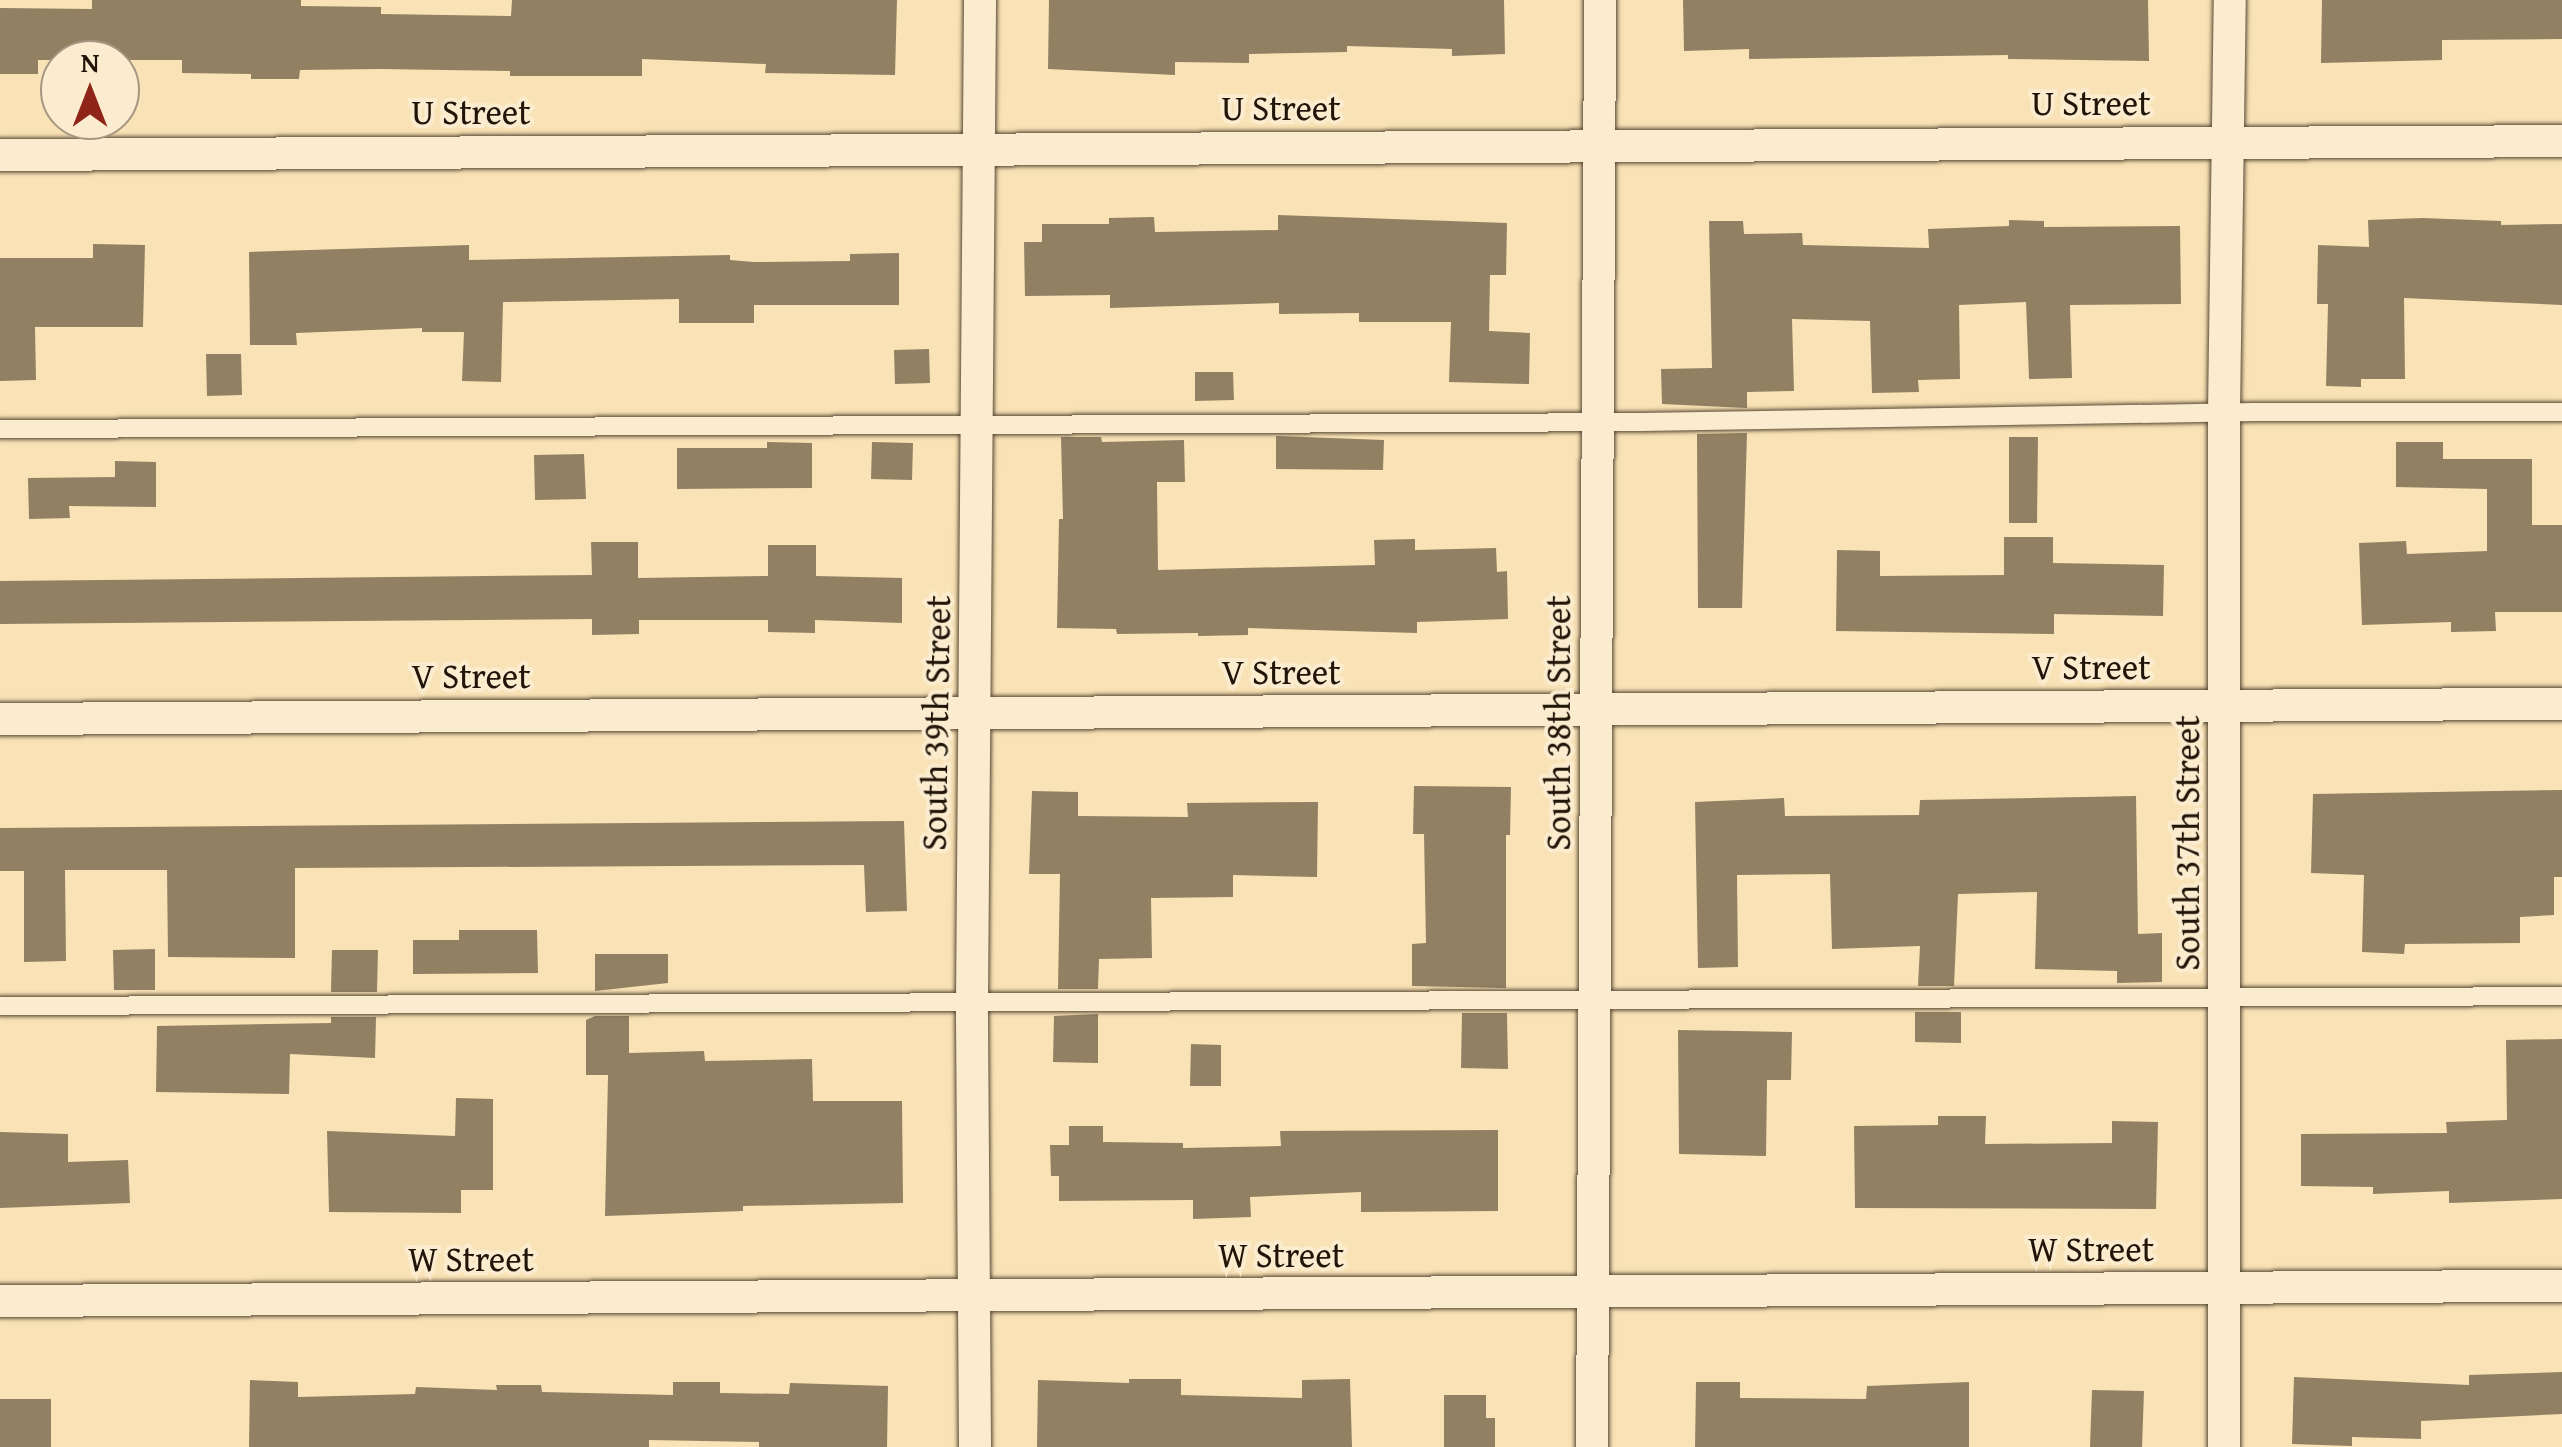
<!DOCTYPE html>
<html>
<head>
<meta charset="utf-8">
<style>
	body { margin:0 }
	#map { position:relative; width:2562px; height:1447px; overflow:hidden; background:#f9e2b5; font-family:"Gentium Book Plus",serif }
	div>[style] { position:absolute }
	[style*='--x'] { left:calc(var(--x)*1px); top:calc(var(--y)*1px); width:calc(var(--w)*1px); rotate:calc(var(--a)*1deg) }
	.building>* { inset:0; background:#918062 }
	.roads { filter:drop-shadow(0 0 2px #574834) drop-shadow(0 0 2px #574834) }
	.service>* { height:18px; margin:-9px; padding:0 9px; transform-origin:9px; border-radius:9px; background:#fbeccf }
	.minor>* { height:32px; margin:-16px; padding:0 16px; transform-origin:16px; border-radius:16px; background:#fbeccf }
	span { translate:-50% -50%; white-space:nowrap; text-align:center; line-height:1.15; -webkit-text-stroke:8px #fbeccf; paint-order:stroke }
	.street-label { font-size:35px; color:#211509 }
	.north { position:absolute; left:40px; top:40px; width:100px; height:100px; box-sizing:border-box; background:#fbeccf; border:2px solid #a49680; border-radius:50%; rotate:0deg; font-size:28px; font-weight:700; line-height:40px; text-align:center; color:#211509 }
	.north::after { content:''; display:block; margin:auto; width:35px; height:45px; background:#8f2418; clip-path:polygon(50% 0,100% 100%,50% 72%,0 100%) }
</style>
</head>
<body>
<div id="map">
	<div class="building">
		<i style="clip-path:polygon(92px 0,301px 0,301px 6px,381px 7px,381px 14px,511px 16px,512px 0,897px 0,895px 75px,765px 73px,766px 64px,642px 59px,642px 76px,510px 76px,510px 71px,380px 69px,300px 70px,299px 79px,251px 79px,251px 74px,182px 73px,182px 60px,38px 60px,38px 74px,0 74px,0 8px,92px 9px)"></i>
		<i style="clip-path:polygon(1049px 0,1504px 0,1505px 54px,1452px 56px,1452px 49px,1347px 46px,1347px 52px,1249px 54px,1249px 63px,1175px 62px,1175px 75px,1048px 69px)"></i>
		<i style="clip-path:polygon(1683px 0,2148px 0,2149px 61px,2008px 59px,2008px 55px,1749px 59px,1749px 49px,1684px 51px)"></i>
		<i style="clip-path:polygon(2322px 0,2562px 0,2562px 39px,2442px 40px,2442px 60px,2321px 63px)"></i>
		<i style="clip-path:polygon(1278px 215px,1507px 223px,1506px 275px,1490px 275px,1489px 331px,1530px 333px,1529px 384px,1449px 382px,1451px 322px,1359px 322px,1359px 313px,1279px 314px,1279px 303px,1110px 308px,1110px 295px,1025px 296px,1024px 242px,1042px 242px,1042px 224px,1109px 224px,1109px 218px,1154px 217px,1155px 232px,1278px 230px)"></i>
		<i style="clip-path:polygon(2422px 218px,2501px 221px,2501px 225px,2562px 224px,2562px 305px,2404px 298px,2405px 379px,2361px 379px,2361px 387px,2326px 386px,2328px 304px,2317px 304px,2318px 245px,2369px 247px,2368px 220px)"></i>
		<i style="clip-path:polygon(2009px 220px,2044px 221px,2044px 227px,2180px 226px,2181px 304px,2070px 305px,2072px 378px,2029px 379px,2026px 302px,1959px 305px,1960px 379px,1918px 380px,1919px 392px,1872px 393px,1870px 321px,1792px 319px,1794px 391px,1747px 392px,1747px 408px,1662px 404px,1661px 369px,1712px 368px,1709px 221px,1743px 221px,1744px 234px,1802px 233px,1803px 245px,1929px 248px,1928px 229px,2009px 226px)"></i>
		<i style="clip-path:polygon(93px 244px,145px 245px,143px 327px,35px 327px,36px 380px,0 381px,0 258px,93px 258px)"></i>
		<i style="clip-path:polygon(469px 245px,469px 260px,730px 255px,730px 260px,754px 262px,850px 261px,850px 254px,899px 253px,899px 305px,754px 305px,754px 323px,679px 323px,679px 299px,503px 302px,501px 382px,462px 381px,464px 332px,422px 332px,422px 328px,296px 333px,297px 345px,250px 345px,249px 252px)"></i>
		<i style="clip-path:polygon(929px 349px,930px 383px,895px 384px,894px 350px)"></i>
		<i style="clip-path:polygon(206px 354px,241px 354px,242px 395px,207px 396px)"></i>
		<i style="clip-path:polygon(1195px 372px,1233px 372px,1234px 400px,1195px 401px)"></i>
		<i style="clip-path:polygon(1747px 433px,1742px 608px,1698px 608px,1697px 434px)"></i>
		<i style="clip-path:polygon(1276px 436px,1384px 440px,1383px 470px,1276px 469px)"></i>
		<i style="clip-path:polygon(1061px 437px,1101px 437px,1102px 442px,1184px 440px,1185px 482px,1157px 482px,1158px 570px,1375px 565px,1374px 540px,1415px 539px,1415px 550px,1496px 548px,1497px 572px,1507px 571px,1508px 619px,1417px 622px,1417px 633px,1248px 628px,1248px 635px,1198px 636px,1198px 633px,1117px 634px,1116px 629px,1057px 628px,1059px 519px,1063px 519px)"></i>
		<i style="clip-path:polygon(2009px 437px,2038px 437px,2037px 523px,2009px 523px)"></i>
		<i style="clip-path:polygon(767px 442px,812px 443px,812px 488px,677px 489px,677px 448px,767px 448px)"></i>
		<i style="clip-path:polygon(872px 442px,913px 443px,912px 480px,871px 479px)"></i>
		<i style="clip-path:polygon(2396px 442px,2443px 442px,2443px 459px,2532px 459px,2532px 525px,2562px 525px,2562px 612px,2495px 612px,2496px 631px,2451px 632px,2451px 622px,2362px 625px,2359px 543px,2406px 541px,2407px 554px,2487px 551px,2487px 489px,2396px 487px)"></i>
		<i style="clip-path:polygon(584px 454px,586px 499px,535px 500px,534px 455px)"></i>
		<i style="clip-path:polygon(115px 461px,156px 462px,156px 507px,69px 506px,70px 518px,29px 519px,28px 478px,115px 477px)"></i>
		<i style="clip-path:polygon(2004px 537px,2053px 537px,2053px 563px,2164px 565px,2163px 616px,2054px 614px,2054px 634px,1836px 631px,1837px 550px,1880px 551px,1880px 576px,2004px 575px)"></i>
		<i style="clip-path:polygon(591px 542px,638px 542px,638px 578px,768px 576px,768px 545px,816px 545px,816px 576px,902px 578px,902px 623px,815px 620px,815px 633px,768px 632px,768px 620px,639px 620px,639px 634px,592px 635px,592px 619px,0 624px,0 581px,592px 575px)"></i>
		<i style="clip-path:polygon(1414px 786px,1511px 787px,1510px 835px,1506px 835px,1506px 988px,1412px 986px,1412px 944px,1426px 943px,1424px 834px,1413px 834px)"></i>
		<i style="clip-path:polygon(2562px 790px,2562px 877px,2554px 877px,2554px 915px,2520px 917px,2520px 943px,2405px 944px,2404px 954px,2362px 952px,2364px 875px,2311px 873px,2313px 794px)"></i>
		<i style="clip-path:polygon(1032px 791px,1078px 792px,1078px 816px,1188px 817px,1187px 803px,1318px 802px,1317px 877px,1233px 875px,1233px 897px,1151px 898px,1152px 958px,1099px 959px,1098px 989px,1058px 989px,1060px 874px,1029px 874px)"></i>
		<i style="clip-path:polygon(2136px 796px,2138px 934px,2162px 933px,2162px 982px,2117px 983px,2117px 971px,2035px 969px,2037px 892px,1958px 894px,1954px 986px,1918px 986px,1920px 946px,1832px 949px,1830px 874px,1737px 875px,1738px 967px,1698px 968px,1695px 802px,1784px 798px,1785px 816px,1919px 815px,1920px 800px)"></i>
		<i style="clip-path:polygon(904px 821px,907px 911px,866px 912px,864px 865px,295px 868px,295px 958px,168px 957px,167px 870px,65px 870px,66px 961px,24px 962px,24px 871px,0 871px,0 828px)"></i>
		<i style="clip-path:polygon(459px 930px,537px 930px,538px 973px,413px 974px,413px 940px,459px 940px)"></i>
		<i style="clip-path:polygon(155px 949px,155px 990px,114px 990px,113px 950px)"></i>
		<i style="clip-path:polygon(332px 950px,378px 950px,377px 992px,331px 992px)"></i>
		<i style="clip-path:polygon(595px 954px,668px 954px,668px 983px,595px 991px)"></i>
		<i style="clip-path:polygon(1915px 1012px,1961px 1012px,1961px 1043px,1915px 1042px)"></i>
		<i style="clip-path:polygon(1462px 1013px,1507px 1013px,1508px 1069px,1461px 1068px)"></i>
		<i style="clip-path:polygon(595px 1016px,629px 1016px,629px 1053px,704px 1051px,705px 1061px,812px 1059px,813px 1101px,902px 1101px,903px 1203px,743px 1206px,743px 1211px,605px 1216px,608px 1075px,586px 1075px,586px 1020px)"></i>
		<i style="clip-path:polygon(1054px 1016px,1098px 1014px,1098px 1063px,1053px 1062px)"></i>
		<i style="clip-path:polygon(331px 1017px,376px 1017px,375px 1058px,290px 1054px,289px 1094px,156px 1092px,157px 1026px,331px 1023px)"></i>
		<i style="clip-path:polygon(1678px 1030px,1792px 1032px,1791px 1080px,1767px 1080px,1766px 1156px,1679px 1154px)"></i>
		<i style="clip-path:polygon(2562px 1039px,2562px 1199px,2449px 1203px,2449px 1191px,2373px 1194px,2373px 1187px,2301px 1186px,2301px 1134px,2447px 1133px,2446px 1122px,2507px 1120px,2506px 1040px)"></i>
		<i style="clip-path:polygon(1191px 1044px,1221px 1045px,1221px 1086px,1190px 1086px)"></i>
		<i style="clip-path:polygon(456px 1098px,493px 1099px,493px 1190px,461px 1190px,461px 1213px,329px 1212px,327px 1131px,455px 1136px)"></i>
		<i style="clip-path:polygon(1938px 1116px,1986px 1116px,1985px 1144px,2112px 1143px,2112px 1121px,2158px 1122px,2156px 1209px,1855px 1208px,1854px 1126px,1938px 1125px)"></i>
		<i style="clip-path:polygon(1069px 1126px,1103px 1126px,1103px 1142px,1183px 1143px,1183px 1148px,1281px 1146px,1280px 1131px,1498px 1130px,1498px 1211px,1361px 1212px,1361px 1192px,1250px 1197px,1251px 1217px,1193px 1219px,1193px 1200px,1059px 1201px,1059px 1176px,1051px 1176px,1050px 1145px,1069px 1145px)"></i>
		<i style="clip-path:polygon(0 1132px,68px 1134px,68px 1162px,128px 1160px,130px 1203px,0 1208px)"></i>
		<i style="clip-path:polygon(2562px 1372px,2562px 1414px,2421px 1421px,2421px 1439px,2352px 1437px,2352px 1446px,2292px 1444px,2294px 1377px,2469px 1385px,2469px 1375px)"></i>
		<i style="clip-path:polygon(1129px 1379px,1181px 1379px,1181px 1395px,1302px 1398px,1302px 1380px,1350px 1379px,1352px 1447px,1037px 1447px,1038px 1380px,1129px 1383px)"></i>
		<i style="clip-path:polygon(250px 1380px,298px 1382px,298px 1397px,415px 1394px,416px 1387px,497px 1390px,496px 1385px,541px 1385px,542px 1392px,673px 1395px,673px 1382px,720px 1382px,720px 1393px,789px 1394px,790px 1383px,888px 1386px,887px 1447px,759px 1447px,759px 1442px,649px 1440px,649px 1447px,249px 1447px)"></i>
		<i style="clip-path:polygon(1696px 1382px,1740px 1382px,1740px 1398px,1866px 1399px,1867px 1386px,1969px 1382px,1969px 1447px,1695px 1447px)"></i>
		<i style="clip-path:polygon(2092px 1390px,2144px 1391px,2142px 1447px,2090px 1447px)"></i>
		<i style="clip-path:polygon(1444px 1395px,1486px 1395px,1486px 1418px,1495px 1418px,1495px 1447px,1444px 1447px)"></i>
		<i style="clip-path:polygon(0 1399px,51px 1399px,51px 1447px,0 1447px)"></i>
	</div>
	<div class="roads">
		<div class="service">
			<i style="--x:0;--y:429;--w:1641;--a:-0.24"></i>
			<i style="--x:1641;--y:422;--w:614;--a:-0.93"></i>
			<i style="--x:2255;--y:412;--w:307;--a:0"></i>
			<i style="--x:0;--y:1006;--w:2562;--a:-0.22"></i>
		</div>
		<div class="minor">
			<i style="--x:0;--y:155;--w:2562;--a:-0.31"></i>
			<i style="--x:0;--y:719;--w:2562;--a:-0.34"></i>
			<i style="--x:0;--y:1301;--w:2562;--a:-0.34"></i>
			<i style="--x:975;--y:1447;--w:446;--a:-90.4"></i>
			<i style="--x:972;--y:1001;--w:1001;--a:-89.54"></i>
			<i style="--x:1592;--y:1447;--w:1447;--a:-89.68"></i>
			<i style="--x:2224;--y:1447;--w:1035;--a:-90"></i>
			<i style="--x:2224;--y:412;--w:412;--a:-89.2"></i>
		</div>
	</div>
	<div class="street-label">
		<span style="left:2091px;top:103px">U Street</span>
		<span style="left:1281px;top:108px">U Street</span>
		<span style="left:471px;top:112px">U Street</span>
		<span style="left:2091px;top:667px">V Street</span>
		<span style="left:1281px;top:672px">V Street</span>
		<span style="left:471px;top:676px">V Street</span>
		<span style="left:936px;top:723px;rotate:-89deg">South 39th Street</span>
		<span style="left:1558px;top:723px;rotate:-90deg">South 38th Street</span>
		<span style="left:2187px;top:843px;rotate:-90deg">South 37th Street</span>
		<span style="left:2091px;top:1249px">W Street</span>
		<span style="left:1281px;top:1255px">W Street</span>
		<span style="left:471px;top:1259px">W Street</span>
	</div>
	<div class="north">N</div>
</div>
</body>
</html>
